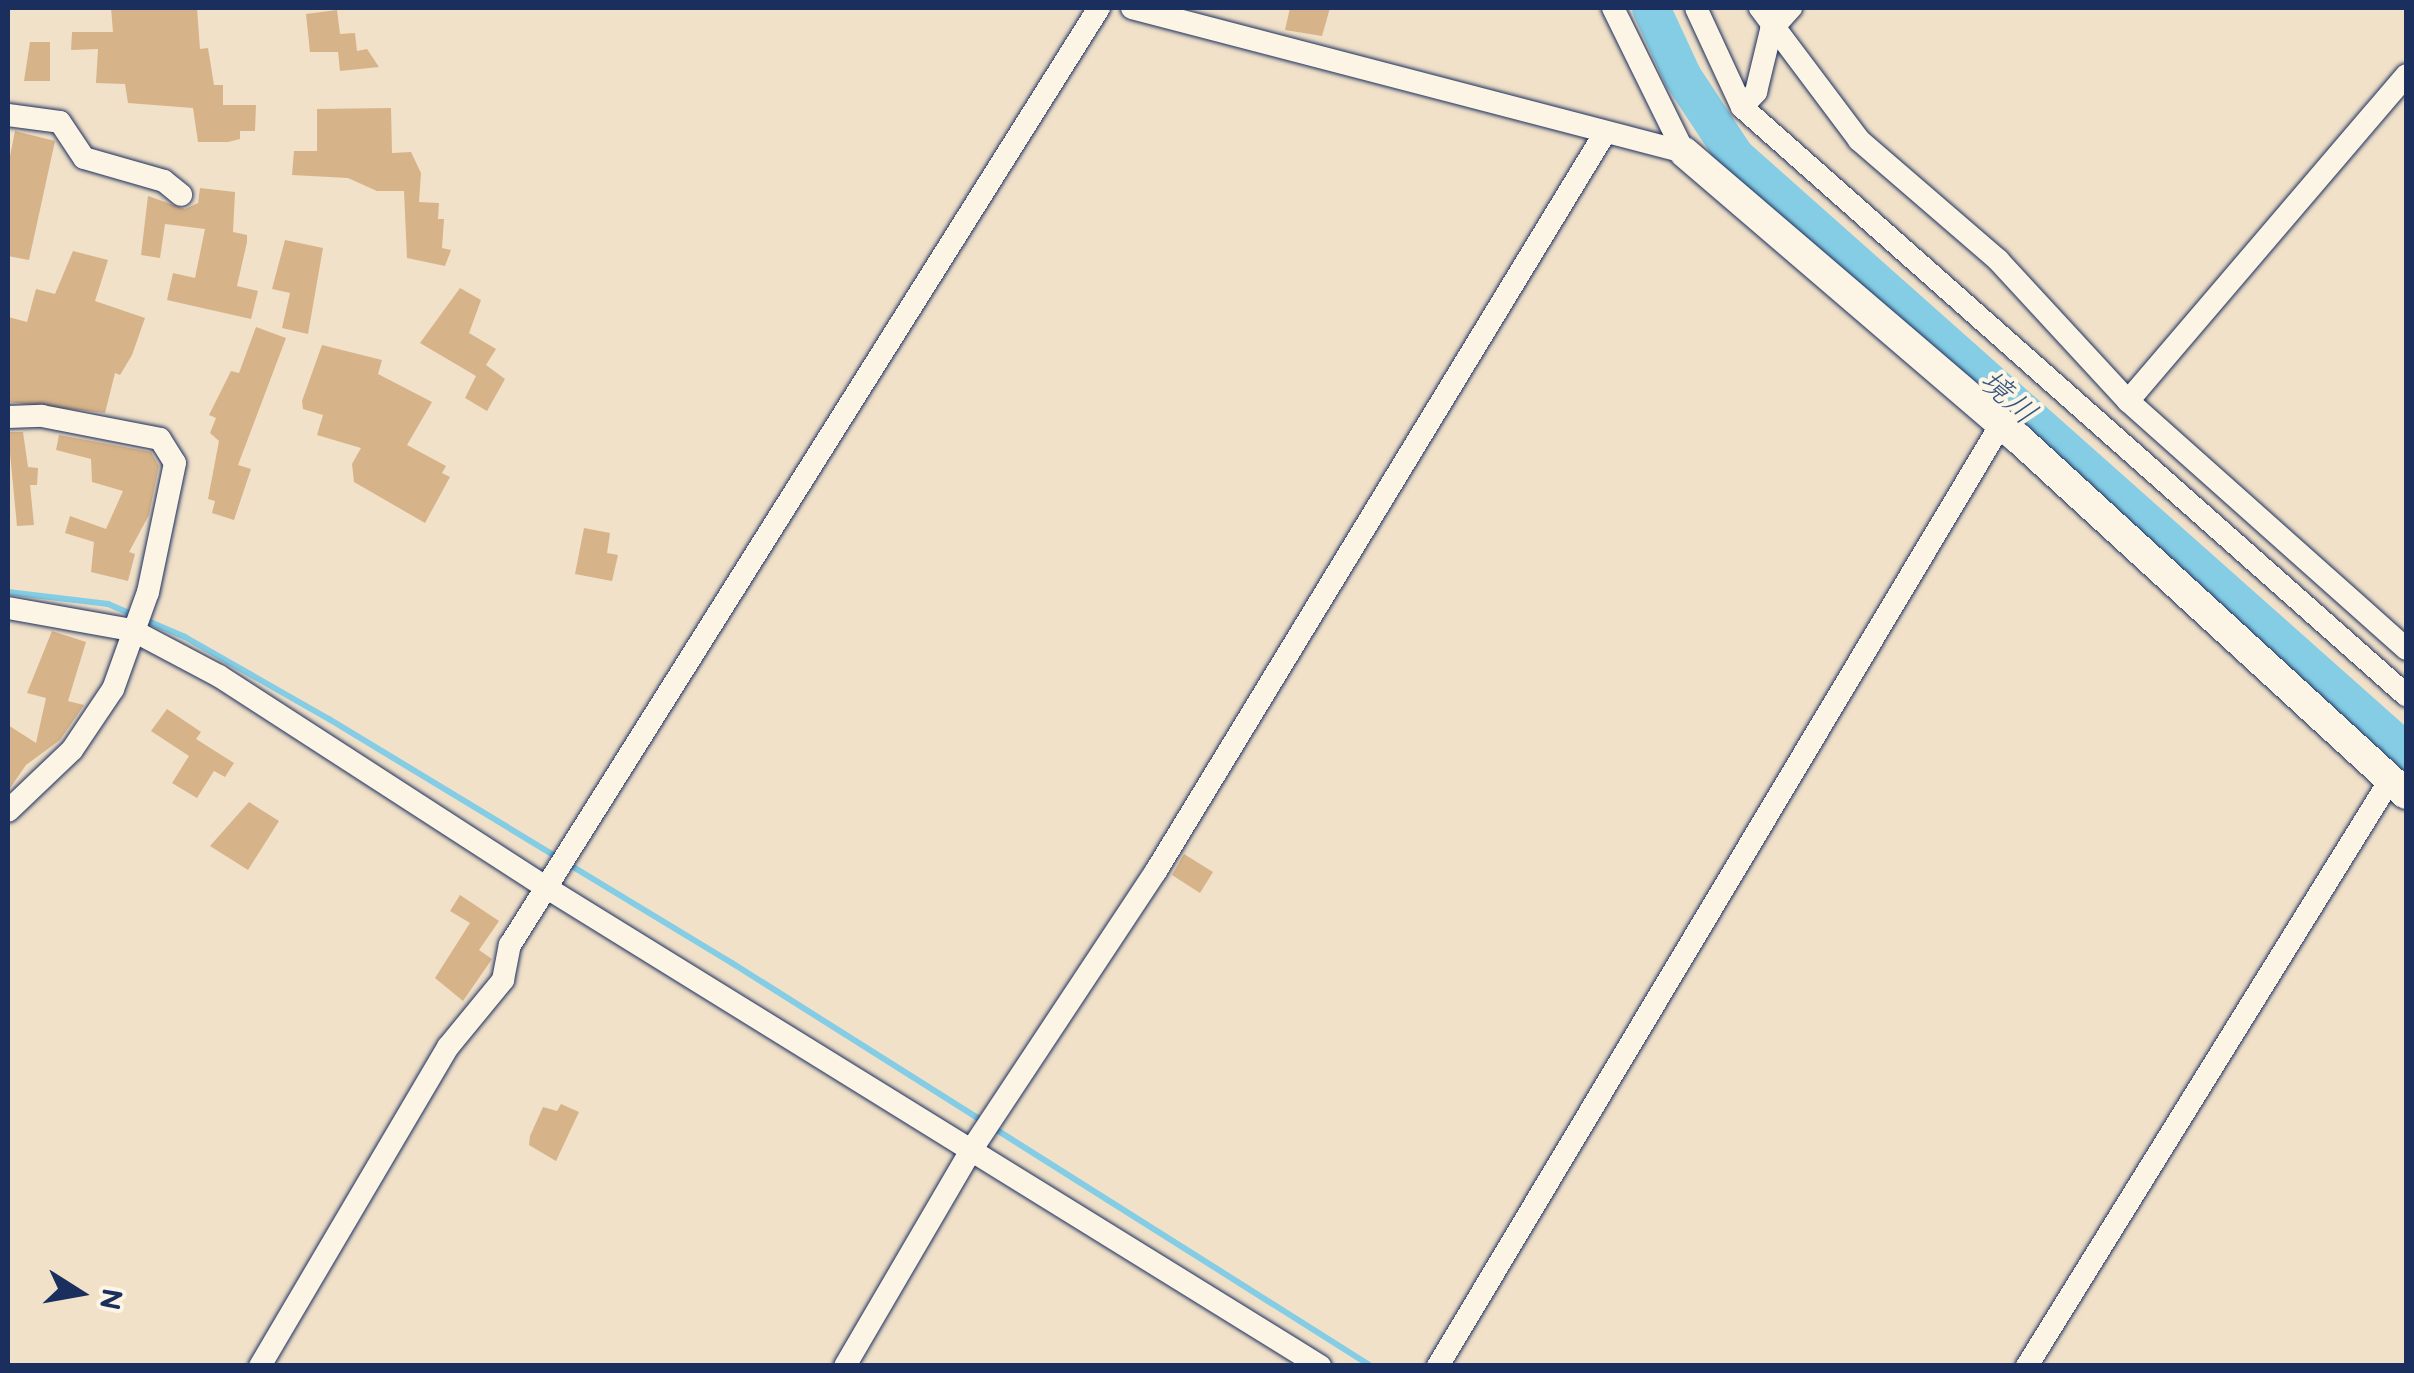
<!DOCTYPE html>
<html>
<head>
<meta charset="utf-8">
<style>
	body { margin:0 }
	#map { position:relative; width:2414px; height:1373px; overflow:hidden; background:#f1e1c9; font-family:"Balsamiq Sans","Klee One",sans-serif }
	div>[style] { position:absolute }
	[style*='--x'] { left:calc(var(--x)*1px); top:calc(var(--y)*1px); width:calc(var(--w)*1px); rotate:calc(var(--a)*1deg) }
	.stream>* { height:6px; margin:-3px; padding:0 3px; transform-origin:3px; border-radius:3px; background:#84cde5 }
	.river>* { height:38px; margin:-19px; padding:0 19px; transform-origin:19px; border-radius:19px; background:#84cde5 }
	.building>* { inset:0; background:#d7b389 }
	.roads { filter:drop-shadow(0 0 2px #1b2f5e) drop-shadow(0 0 2px #1b2f5e) }
	.minor>* { height:22px; margin:-11px; padding:0 11px; transform-origin:11px; border-radius:11px; background:#fcf5e5 }
	.tertiary>* { height:30px; margin:-15px; padding:0 15px; transform-origin:15px; border-radius:15px; background:#fcf5e5 }
	span { translate:-50% -50%; white-space:nowrap; text-align:center; line-height:1.15; -webkit-text-stroke:8px #fcf5e5; paint-order:stroke }
	.water-label { font-size:32px; color:#355680; font-style:italic }
	.frame { position:absolute; inset:0; border:10px solid #1b2f5e; pointer-events:none }
	.north { position:absolute; left:30px; top:1243px; width:100px; height:100px; -webkit-text-stroke:8px #fcf5e5; paint-order:stroke; rotate:101deg; font-size:28px; font-weight:700; line-height:40px; text-align:center; color:#1b2f5e }
	.north::after { content:''; display:block; margin:auto; width:35px; height:45px; background:#1b2f5e; clip-path:polygon(50% 0,100% 100%,50% 72%,0 100%) }
</style>
</head>
<body>
<div id="map">
	<div class="stream">
		<i style="--x:8;--y:592;--w:101;--a:6.8"></i>
		<i style="--x:108;--y:604;--w:84;--a:23.2"></i>
		<i style="--x:185;--y:637;--w:166;--a:29.7"></i>
		<i style="--x:329;--y:719;--w:471;--a:31.2"></i>
		<i style="--x:732;--y:963;--w:755;--a:32.24"></i>
	</div>
	<div class="river">
		<i style="--x:1651;--y:8;--w:76;--a:65.1"></i>
		<i style="--x:1683;--y:77;--w:95;--a:56.6"></i>
		<i style="--x:1735;--y:156;--w:897;--a:41.61"></i>
	</div>
	<div class="building">
		<i style="clip-path:polygon(111px 8px,197px 8px,200px 49px,208px 48px,214px 85px,223px 85px,223px 105px,256px 105px,255px 131px,240px 131px,240px 139px,228px 142px,198px 142px,193px 108px,128px 103px,125px 84px,96px 83px,98px 49px,71px 50px,72px 32px,113px 32px)"></i>
		<i style="clip-path:polygon(1290px 8px,1330px 8px,1322px 36px,1285px 30px)"></i>
		<i style="clip-path:polygon(337px 10px,340px 34px,355px 33px,357px 51px,367px 49px,379px 67px,340px 71px,338px 52px,310px 52px,306px 14px)"></i>
		<i style="clip-path:polygon(30px 42px,50px 42px,50px 81px,24px 81px)"></i>
		<i style="clip-path:polygon(391px 108px,392px 153px,411px 152px,421px 173px,419px 202px,439px 203px,438px 219px,444px 219px,442px 248px,451px 250px,445px 266px,407px 258px,404px 191px,377px 191px,348px 178px,292px 175px,294px 151px,317px 151px,317px 109px)"></i>
		<i style="clip-path:polygon(15px 131px,55px 141px,29px 260px,8px 256px,8px 166px)"></i>
		<i style="clip-path:polygon(200px 188px,235px 192px,233px 232px,247px 235px,247px 242px,237px 286px,258px 291px,251px 319px,167px 300px,173px 273px,195px 278px,205px 229px,165px 224px,160px 258px,141px 255px,148px 196px,185px 209px,198px 203px)"></i>
		<i style="clip-path:polygon(285px 240px,323px 248px,308px 334px,282px 328px,290px 293px,272px 289px)"></i>
		<i style="clip-path:polygon(73px 251px,108px 260px,95px 301px,145px 318px,132px 355px,120px 375px,115px 373px,105px 413px,8px 402px,8px 317px,27px 322px,36px 289px,55px 294px)"></i>
		<i style="clip-path:polygon(460px 288px,481px 300px,469px 333px,496px 349px,486px 365px,505px 379px,487px 411px,465px 398px,476px 376px,420px 343px)"></i>
		<i style="clip-path:polygon(256px 327px,286px 338px,238px 465px,251px 469px,234px 520px,212px 513px,215px 501px,208px 499px,219px 441px,210px 433px,216px 418px,209px 415px,231px 371px,239px 373px)"></i>
		<i style="clip-path:polygon(322px 345px,382px 360px,378px 374px,432px 402px,407px 445px,446px 466px,442px 473px,450px 477px,425px 523px,354px 482px,352px 464px,361px 448px,317px 435px,323px 415px,303px 409px,302px 401px)"></i>
		<i style="clip-path:polygon(8px 432px,23px 432px,28px 467px,38px 468px,37px 485px,30px 485px,34px 525px,17px 526px)"></i>
		<i style="clip-path:polygon(59px 435px,151px 452px,159px 466px,149px 515px,129px 552px,135px 554px,128px 581px,91px 572px,94px 542px,65px 533px,70px 516px,106px 529px,123px 491px,92px 482px,91px 459px,56px 450px)"></i>
		<i style="clip-path:polygon(584px 528px,610px 533px,607px 553px,618px 555px,612px 581px,575px 574px)"></i>
		<i style="clip-path:polygon(52px 631px,86px 642px,68px 701px,84px 705px,60px 740px,26px 765px,8px 791px,8px 725px,36px 743px,46px 698px,27px 693px)"></i>
		<i style="clip-path:polygon(167px 709px,201px 732px,196px 739px,234px 763px,225px 777px,214px 771px,197px 798px,172px 783px,189px 756px,151px 731px)"></i>
		<i style="clip-path:polygon(249px 802px,279px 821px,248px 870px,210px 846px)"></i>
		<i style="clip-path:polygon(1184px 854px,1213px 872px,1200px 893px,1172px 875px)"></i>
		<i style="clip-path:polygon(460px 895px,499px 921px,479px 950px,492px 959px,463px 1001px,435px 978px,470px 923px,450px 911px)"></i>
		<i style="clip-path:polygon(561px 1104px,579px 1112px,556px 1161px,529px 1145px,530px 1136px,543px 1107px,557px 1111px)"></i>
	</div>
	<div class="roads">
		<div class="minor">
			<i style="--x:1132;--y:8;--w:570;--a:14.62"></i>
			<i style="--x:1613;--y:8;--w:161;--a:63.8"></i>
			<i style="--x:1696;--y:8;--w:109;--a:65.1"></i>
			<i style="--x:1742;--y:107;--w:887;--a:41.53"></i>
			<i style="--x:1760;--y:8;--w:165;--a:53.1"></i>
			<i style="--x:1859;--y:140;--w:184;--a:40.8"></i>
			<i style="--x:1998;--y:260;--w:192;--a:47.3"></i>
			<i style="--x:2128;--y:401;--w:373;--a:41.7"></i>
			<i style="--x:1742;--y:107;--w:21;--a:-47"></i>
			<i style="--x:1756;--y:92;--w:64;--a:-76.4"></i>
			<i style="--x:1771;--y:30;--w:30;--a:-48"></i>
			<i style="--x:8;--y:115;--w:52;--a:7.7"></i>
			<i style="--x:60;--y:122;--w:43;--a:56.3"></i>
			<i style="--x:84;--y:158;--w:83;--a:16"></i>
			<i style="--x:164;--y:181;--w:22;--a:39"></i>
			<i style="--x:2128;--y:401;--w:428;--a:-49.5"></i>
			<i style="--x:8;--y:417;--w:34;--a:-2"></i>
			<i style="--x:42;--y:416;--w:120;--a:11"></i>
			<i style="--x:160;--y:439;--w:28;--a:58"></i>
			<i style="--x:175;--y:463;--w:132;--a:101.8"></i>
			<i style="--x:148;--y:592;--w:103;--a:109.8"></i>
			<i style="--x:113;--y:689;--w:73;--a:123.9"></i>
			<i style="--x:72;--y:750;--w:88;--a:136.4"></i>
			<i style="--x:8;--y:608;--w:126;--a:10.1"></i>
			<i style="--x:132;--y:630;--w:98;--a:27.9"></i>
			<i style="--x:219;--y:676;--w:391;--a:32.9"></i>
			<i style="--x:547;--y:888;--w:909;--a:31.73"></i>
			<i style="--x:260;--y:1366;--w:370;--a:-59.5"></i>
			<i style="--x:448;--y:1047;--w:87;--a:-50.6"></i>
			<i style="--x:503;--y:980;--w:36;--a:-79"></i>
			<i style="--x:510;--y:945;--w:1107;--a:-57.85"></i>
			<i style="--x:845;--y:1366;--w:251;--a:-59.7"></i>
			<i style="--x:972;--y:1149;--w:333;--a:-56.5"></i>
			<i style="--x:1156;--y:871;--w:860;--a:-58.69"></i>
			<i style="--x:1438;--y:1366;--w:1097;--a:-59.13"></i>
			<i style="--x:2027;--y:1366;--w:689;--a:-58.22"></i>
		</div>
		<div class="tertiary">
			<i style="--x:1684;--y:152;--w:441;--a:40.6"></i>
			<i style="--x:2019;--y:439;--w:525;--a:42.53"></i>
		</div>
	</div>
	<div class="water-label">
		<span style="left:2007px;top:398px;rotate:42deg">境川</span>
	</div>
	<div class="frame"></div>
	<div class="north">N</div>
</div>
</body>
</html>
